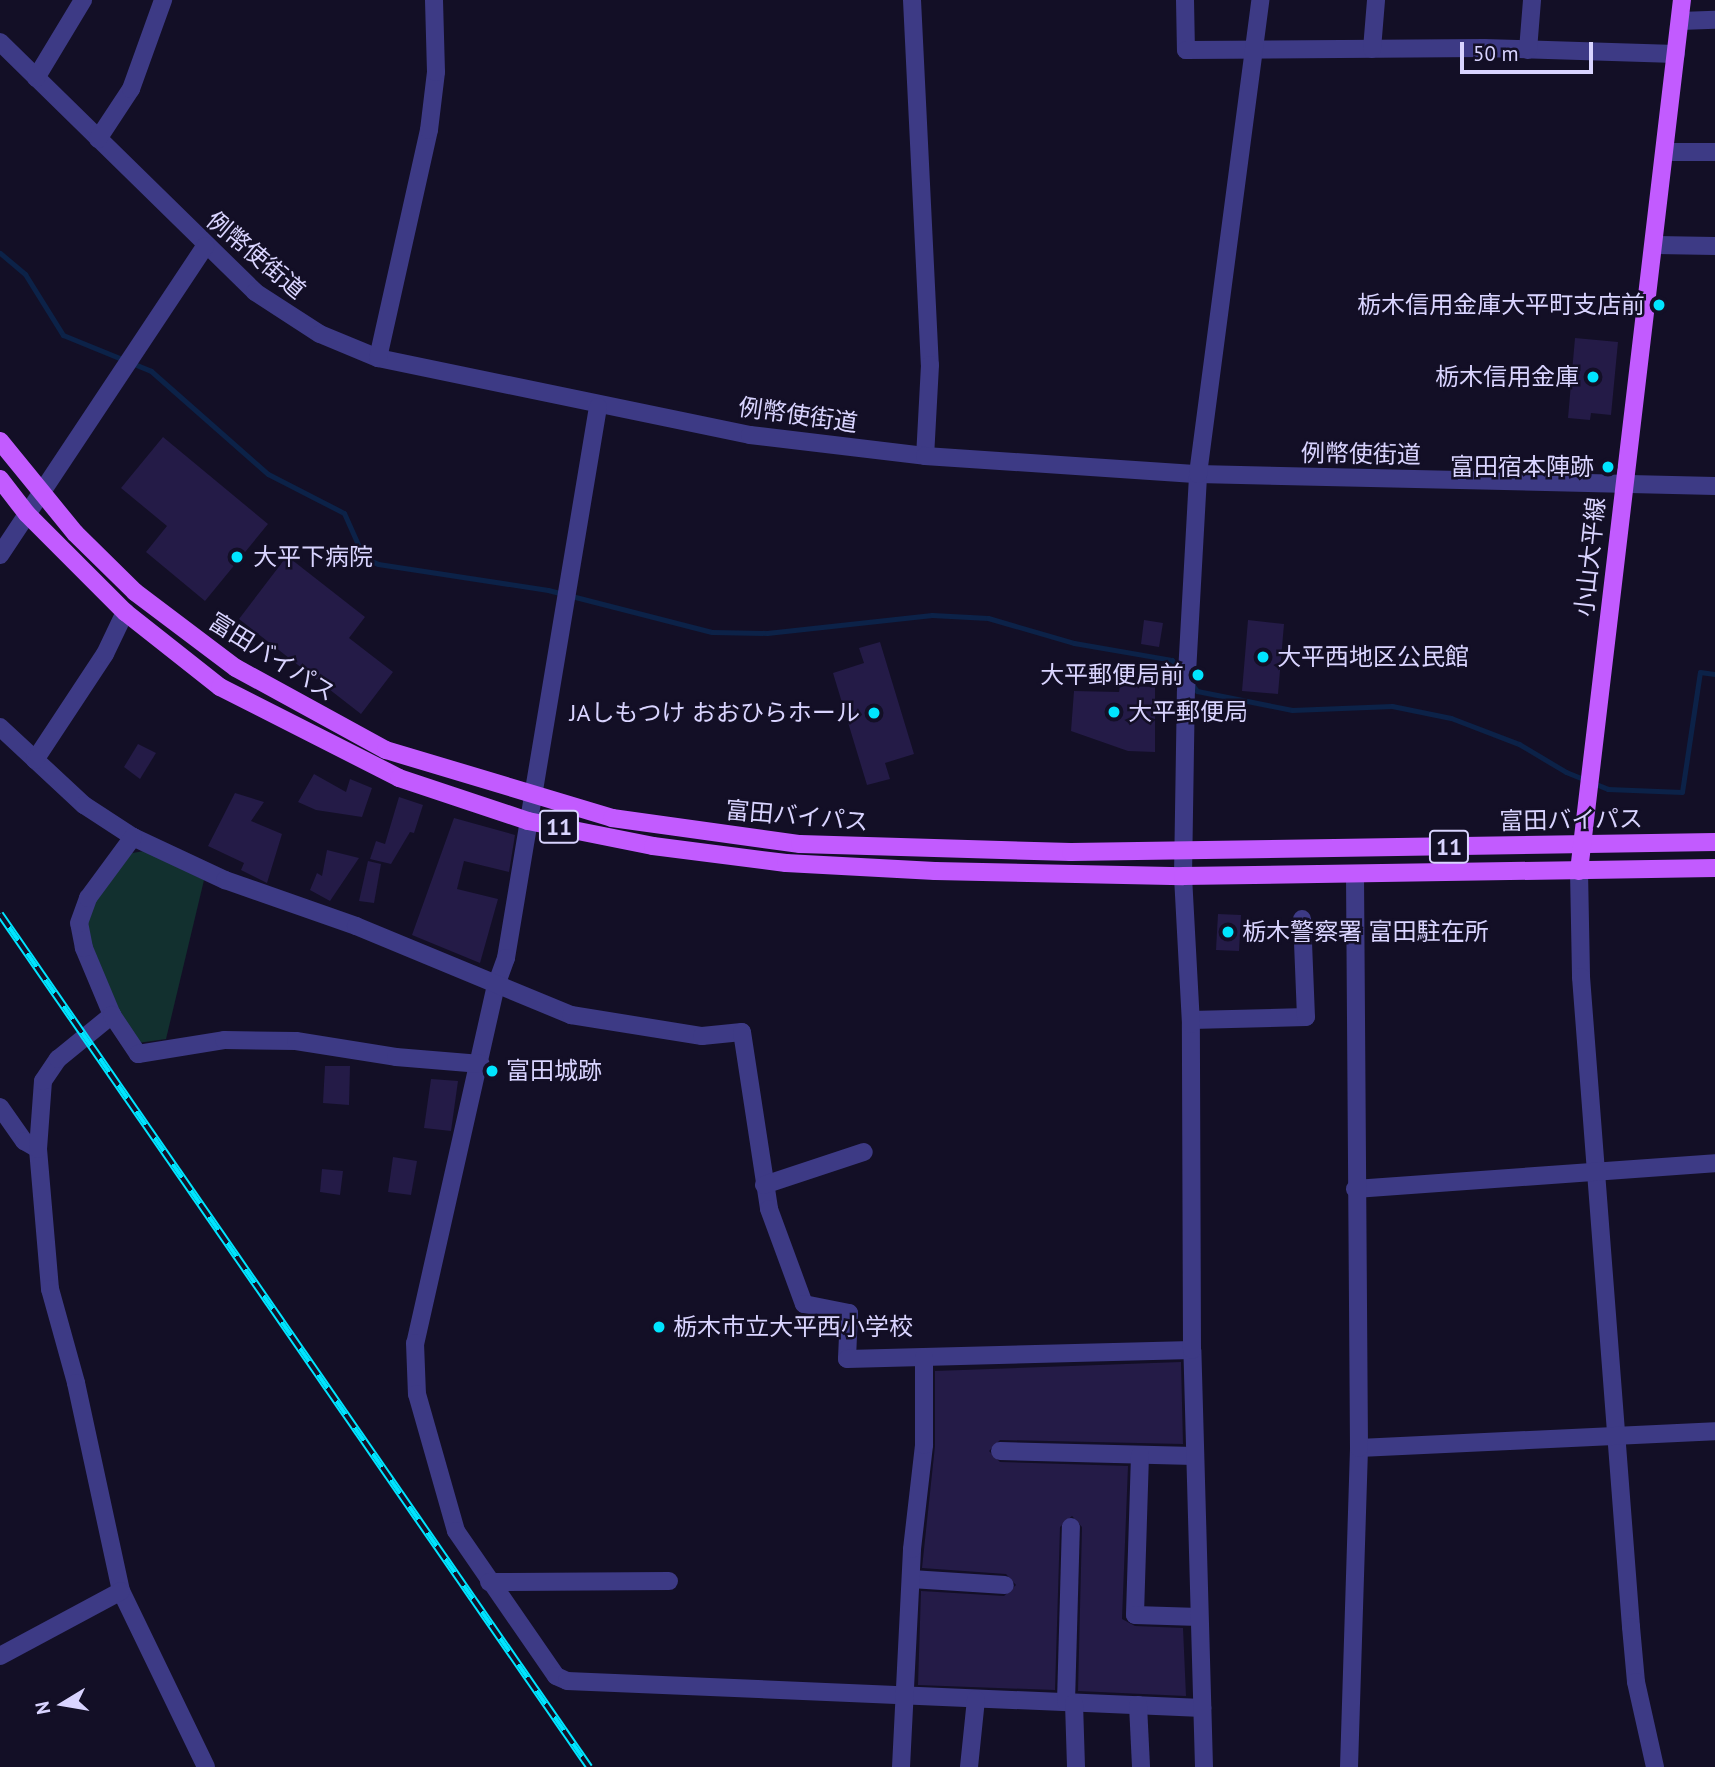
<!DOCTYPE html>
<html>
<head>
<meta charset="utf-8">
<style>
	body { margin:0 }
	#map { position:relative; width:1715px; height:1767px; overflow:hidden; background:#130f26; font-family:"PT Sans","Noto Sans JP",sans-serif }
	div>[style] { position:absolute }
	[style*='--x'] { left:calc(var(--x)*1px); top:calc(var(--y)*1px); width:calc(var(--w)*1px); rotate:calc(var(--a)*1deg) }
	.green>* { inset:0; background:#12302f }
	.stream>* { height:5px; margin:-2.5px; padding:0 2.5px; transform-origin:2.5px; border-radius:2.5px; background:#0c2248 }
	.building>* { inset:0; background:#241b47 }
	.minor>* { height:18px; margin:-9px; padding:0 9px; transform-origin:9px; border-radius:9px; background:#3d3a85 }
	.major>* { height:18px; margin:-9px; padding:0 9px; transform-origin:9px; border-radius:9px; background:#c25bff }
	.rail>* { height:8px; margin-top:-4px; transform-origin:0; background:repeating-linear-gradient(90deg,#130f26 0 16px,#00e5ff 0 32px); box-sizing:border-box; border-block:2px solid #00e5ff }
	.dots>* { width:19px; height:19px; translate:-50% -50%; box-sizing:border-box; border:4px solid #130f26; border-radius:50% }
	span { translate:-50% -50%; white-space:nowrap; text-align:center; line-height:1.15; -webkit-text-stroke:5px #130f26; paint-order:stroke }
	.shield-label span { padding:2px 5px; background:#130f26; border:2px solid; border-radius:5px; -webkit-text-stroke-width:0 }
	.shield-label { font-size:23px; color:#d9d4ff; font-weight:700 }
	.street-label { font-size:24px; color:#d9d4ff }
	.poi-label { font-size:24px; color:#d9d4ff }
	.right { translate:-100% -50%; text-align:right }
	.left { translate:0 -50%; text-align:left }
	.north { position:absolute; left:28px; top:1669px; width:70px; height:70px; -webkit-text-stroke:5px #130f26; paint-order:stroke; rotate:259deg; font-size:19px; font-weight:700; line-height:28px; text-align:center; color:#d9d4ff }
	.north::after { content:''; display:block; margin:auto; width:24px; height:32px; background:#d9d4ff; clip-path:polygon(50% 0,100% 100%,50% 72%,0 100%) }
	.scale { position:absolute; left:1460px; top:42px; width:133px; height:32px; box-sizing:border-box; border:4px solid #d9d4ff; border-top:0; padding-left:9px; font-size:21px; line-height:24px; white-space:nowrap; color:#d9d4ff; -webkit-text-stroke:5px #130f26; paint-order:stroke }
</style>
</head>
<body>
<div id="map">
	<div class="green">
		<i style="clip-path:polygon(144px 851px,204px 880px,166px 1039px,138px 1043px,116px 1010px,84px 924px,91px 901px,127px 854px)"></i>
	</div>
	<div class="stream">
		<i style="--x:0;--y:253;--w:33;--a:40"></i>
		<i style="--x:25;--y:274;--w:72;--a:58.1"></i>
		<i style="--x:63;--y:335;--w:95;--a:22.2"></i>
		<i style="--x:151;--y:371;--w:156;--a:41.4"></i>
		<i style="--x:268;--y:474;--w:85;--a:27.2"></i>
		<i style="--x:344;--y:513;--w:49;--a:66"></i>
		<i style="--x:364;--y:558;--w:15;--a:23"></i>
		<i style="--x:378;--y:564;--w:172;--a:8.7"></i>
		<i style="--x:548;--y:590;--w:169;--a:14.4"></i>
		<i style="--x:712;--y:632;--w:55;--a:1"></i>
		<i style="--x:767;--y:633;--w:166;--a:-6.2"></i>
		<i style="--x:932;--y:615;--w:56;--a:3.1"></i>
		<i style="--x:988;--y:618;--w:90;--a:16.2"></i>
		<i style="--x:1074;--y:643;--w:99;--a:9.8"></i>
		<i style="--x:1172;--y:660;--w:17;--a:50"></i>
		<i style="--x:1191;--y:683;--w:10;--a:53"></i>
		<i style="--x:1197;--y:691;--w:97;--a:11.3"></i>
		<i style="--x:1292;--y:710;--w:100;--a:-2.3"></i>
		<i style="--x:1392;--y:706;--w:60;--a:11.5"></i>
		<i style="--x:1451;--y:718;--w:73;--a:20.9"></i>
		<i style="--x:1519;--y:744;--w:55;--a:30.8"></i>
		<i style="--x:1566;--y:772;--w:45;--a:22"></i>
		<i style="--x:1608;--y:789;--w:74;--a:2.3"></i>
		<i style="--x:1682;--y:792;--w:121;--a:-81.5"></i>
		<i style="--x:1700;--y:672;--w:15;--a:8"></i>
	</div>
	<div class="building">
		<i style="clip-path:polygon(1575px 338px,1618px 342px,1611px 415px,1591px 413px,1590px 420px,1568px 418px)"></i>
		<i style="clip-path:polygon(163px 437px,268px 524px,205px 601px,146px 552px,167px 526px,121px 488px)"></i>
		<i style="clip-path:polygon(287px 556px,365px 617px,349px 638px,393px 672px,361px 714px,239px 619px)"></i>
		<i style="clip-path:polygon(1144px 620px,1163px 623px,1159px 647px,1141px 644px)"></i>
		<i style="clip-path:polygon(1248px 620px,1284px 624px,1278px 694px,1242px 691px)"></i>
		<i style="clip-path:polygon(880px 642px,914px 754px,885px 763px,890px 779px,867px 785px,833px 673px,864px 663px,859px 648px)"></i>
		<i style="clip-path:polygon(1120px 686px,1155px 687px,1155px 752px,1128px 751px,1071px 731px,1074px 691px,1119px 692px)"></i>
		<i style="clip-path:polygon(138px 744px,156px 753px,140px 779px,124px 767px)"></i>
		<i style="clip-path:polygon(314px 774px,346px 792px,350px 779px,372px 788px,362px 817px,316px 810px,298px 802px)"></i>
		<i style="clip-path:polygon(235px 793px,264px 802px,251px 821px,282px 834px,267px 883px,241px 870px,244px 863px,208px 846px)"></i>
		<i style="clip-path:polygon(399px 797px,423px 805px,414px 833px,410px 832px,391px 864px,370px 859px,376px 841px,385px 844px)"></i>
		<i style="clip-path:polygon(454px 818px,515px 835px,509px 872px,464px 861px,457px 889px,498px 899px,480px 963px,412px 935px)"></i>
		<i style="clip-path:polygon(327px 850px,359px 858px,330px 901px,310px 890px,317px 873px,322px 876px)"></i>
		<i style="clip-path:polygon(368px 861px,381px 864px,374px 903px,359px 901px)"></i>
		<i style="clip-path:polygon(1218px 914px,1241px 915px,1239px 951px,1216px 950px)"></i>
		<i style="clip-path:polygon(325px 1066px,350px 1066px,349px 1105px,323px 1103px)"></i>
		<i style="clip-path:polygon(431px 1079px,458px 1081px,451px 1131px,424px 1128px)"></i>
		<i style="clip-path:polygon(393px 1157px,417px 1161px,411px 1195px,388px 1192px)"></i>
		<i style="clip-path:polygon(322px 1169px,343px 1171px,340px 1195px,320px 1192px)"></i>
		<i style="clip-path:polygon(1181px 1362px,1183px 1444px,1000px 1440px,989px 1451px,1000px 1462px,1128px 1466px,1122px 1619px,1135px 1626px,1183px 1628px,1186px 1696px,1078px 1691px,1082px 1527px,1072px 1516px,1060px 1527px,1055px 1690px,918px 1685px,921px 1591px,1004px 1596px,1016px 1585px,1006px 1574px,922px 1568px,935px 1446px,935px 1371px)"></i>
	</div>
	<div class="minor">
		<i style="--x:912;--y:0;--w:365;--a:87.2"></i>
		<i style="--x:930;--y:365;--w:91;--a:93.1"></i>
		<i style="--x:1185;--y:0;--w:50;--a:88.9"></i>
		<i style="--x:1186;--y:50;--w:298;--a:-0.4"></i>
		<i style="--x:1484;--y:48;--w:192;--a:1.8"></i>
		<i style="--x:1680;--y:21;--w:35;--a:-2"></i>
		<i style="--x:0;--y:42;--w:357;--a:44.4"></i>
		<i style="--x:255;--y:292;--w:77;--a:32.9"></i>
		<i style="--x:320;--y:334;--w:63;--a:22.5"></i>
		<i style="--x:378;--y:358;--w:380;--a:11.7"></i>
		<i style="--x:750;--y:435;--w:176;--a:6.8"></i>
		<i style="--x:925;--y:456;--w:274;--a:3.8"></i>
		<i style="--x:1198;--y:474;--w:517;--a:1.33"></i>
		<i style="--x:1372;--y:49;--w:49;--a:-85.3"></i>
		<i style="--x:1528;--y:50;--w:50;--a:-85.4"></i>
		<i style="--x:36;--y:78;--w:91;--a:-58.9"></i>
		<i style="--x:98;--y:139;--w:60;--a:-56.6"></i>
		<i style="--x:131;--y:89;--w:95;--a:-70.2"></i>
		<i style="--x:1666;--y:152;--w:49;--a:0"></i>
		<i style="--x:1656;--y:245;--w:59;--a:1"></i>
		<i style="--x:378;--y:358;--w:234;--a:-77.4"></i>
		<i style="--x:429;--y:130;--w:58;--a:-83.1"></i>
		<i style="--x:436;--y:72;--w:72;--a:-91.6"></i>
		<i style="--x:598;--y:407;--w:559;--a:99.48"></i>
		<i style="--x:506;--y:958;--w:29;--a:110"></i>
		<i style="--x:496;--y:985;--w:367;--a:102.7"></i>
		<i style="--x:415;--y:1343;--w:51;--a:87.8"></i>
		<i style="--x:417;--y:1394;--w:142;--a:74.1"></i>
		<i style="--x:456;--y:1531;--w:176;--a:55.4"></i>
		<i style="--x:556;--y:1676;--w:12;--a:24"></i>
		<i style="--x:567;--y:1681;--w:636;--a:2.43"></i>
		<i style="--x:0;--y:555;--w:371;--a:-56.4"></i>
		<i style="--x:0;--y:727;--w:115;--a:42.9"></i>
		<i style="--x:84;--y:805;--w:59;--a:33.1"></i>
		<i style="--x:133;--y:837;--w:102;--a:25.1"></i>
		<i style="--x:225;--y:880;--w:139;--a:19.3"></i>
		<i style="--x:356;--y:926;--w:233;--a:22.5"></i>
		<i style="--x:571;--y:1015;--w:133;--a:9.1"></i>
		<i style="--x:702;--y:1036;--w:40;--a:-5.7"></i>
		<i style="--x:742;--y:1032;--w:179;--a:81.3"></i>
		<i style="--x:769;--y:1209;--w:101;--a:69.8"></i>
		<i style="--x:804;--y:1304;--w:46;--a:11.3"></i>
		<i style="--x:849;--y:1313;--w:46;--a:92.5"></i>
		<i style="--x:847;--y:1359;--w:345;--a:-1.5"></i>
		<i style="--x:35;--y:760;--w:127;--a:-56.6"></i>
		<i style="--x:105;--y:654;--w:47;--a:-64.5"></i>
		<i style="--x:1579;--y:871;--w:106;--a:88.9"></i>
		<i style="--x:1581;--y:977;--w:652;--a:85.6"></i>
		<i style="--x:1631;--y:1627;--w:55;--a:84.8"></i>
		<i style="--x:1636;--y:1682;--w:87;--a:77.4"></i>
		<i style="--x:112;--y:1015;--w:73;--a:-112.7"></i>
		<i style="--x:84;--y:948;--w:25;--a:-101"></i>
		<i style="--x:79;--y:923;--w:27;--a:-70"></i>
		<i style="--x:88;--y:898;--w:76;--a:-53.6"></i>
		<i style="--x:1191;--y:1020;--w:115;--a:-1.5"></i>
		<i style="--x:1306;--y:1017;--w:98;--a:-92.3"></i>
		<i style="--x:0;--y:1107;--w:42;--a:54.8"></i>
		<i style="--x:24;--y:1141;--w:16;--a:30"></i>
		<i style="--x:38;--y:1149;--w:141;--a:85.1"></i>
		<i style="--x:50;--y:1289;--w:98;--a:74.5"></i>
		<i style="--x:76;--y:1383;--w:213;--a:77.8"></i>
		<i style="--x:121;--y:1591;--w:195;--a:64.2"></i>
		<i style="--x:38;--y:1149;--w:68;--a:-85.8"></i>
		<i style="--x:43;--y:1081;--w:27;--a:-56"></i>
		<i style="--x:58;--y:1059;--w:70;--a:-39.2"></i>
		<i style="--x:112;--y:1015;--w:47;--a:56.3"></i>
		<i style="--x:138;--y:1054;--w:87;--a:-9.2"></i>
		<i style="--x:224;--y:1040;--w:72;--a:0.8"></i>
		<i style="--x:296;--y:1041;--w:101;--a:9.1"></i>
		<i style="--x:396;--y:1057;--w:85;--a:4.7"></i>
		<i style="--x:764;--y:1185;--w:105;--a:-18.3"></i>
		<i style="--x:1355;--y:1189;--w:361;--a:-4.1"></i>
		<i style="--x:1359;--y:1448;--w:356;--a:-2.7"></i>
		<i style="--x:1000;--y:1451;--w:194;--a:1.5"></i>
		<i style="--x:1140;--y:1455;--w:160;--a:91.8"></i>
		<i style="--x:1135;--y:1615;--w:64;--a:1.8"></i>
		<i style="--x:911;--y:1579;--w:94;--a:3.7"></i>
		<i style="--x:489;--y:1582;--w:180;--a:-0.3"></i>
		<i style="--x:0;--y:1656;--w:137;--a:-28.2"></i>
		<i style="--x:1066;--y:1702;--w:175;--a:-88.4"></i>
		<i style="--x:1074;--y:1703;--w:64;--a:88.2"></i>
		<i style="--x:1138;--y:1705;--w:62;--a:87.2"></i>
		<i style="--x:901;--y:1767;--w:218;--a:-87.1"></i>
		<i style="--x:912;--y:1549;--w:105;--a:-83.4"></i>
		<i style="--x:924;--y:1445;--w:88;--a:-90"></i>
		<i style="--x:969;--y:1767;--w:68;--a:-84.1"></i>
		<i style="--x:1204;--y:1767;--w:417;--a:-91.6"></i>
		<i style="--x:1192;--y:1350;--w:326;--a:-90.2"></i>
		<i style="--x:1191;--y:1024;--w:148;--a:-93.1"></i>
		<i style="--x:1183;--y:876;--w:185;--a:-89.1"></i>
		<i style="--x:1186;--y:691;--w:217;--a:-86.8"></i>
		<i style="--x:1198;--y:474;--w:478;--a:-82.5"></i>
		<i style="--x:1349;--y:1767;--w:319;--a:-88.2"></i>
		<i style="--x:1359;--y:1448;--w:573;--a:-90.4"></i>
	</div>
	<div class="major">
		<i style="--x:0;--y:441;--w:119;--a:50.8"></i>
		<i style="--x:75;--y:533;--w:84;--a:44.5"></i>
		<i style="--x:135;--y:592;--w:126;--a:37"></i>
		<i style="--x:236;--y:668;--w:171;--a:28.7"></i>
		<i style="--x:386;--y:750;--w:236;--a:16.7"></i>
		<i style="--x:612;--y:818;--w:190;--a:7.9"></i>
		<i style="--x:800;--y:844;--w:271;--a:1.7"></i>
		<i style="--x:1071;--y:852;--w:644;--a:-0.89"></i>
		<i style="--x:0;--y:479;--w:44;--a:52.4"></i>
		<i style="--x:27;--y:514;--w:139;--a:45"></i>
		<i style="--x:125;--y:612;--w:121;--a:38.3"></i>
		<i style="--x:220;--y:687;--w:201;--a:26.9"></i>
		<i style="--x:399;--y:778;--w:136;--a:18.4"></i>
		<i style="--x:528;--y:821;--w:127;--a:11.3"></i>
		<i style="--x:653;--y:846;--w:134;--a:7.3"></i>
		<i style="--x:786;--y:863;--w:149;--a:3.1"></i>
		<i style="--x:935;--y:871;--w:248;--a:1.2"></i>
		<i style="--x:1183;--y:876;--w:532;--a:-0.86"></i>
		<i style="--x:1579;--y:871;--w:877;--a:-83.26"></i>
	</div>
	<div class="rail">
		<i style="--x:0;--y:914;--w:1037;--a:55.37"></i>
	</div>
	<div class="dots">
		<i style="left:1659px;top:305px;background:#00e5ff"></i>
		<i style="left:1593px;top:377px;background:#00e5ff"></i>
		<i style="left:1608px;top:467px;background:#00e5ff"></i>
		<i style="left:237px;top:557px;background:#00e5ff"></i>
		<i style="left:1263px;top:657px;background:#00e5ff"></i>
		<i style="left:1198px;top:675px;background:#00e5ff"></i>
		<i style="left:1114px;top:712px;background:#00e5ff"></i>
		<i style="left:874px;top:713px;background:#00e5ff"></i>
		<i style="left:1228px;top:932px;background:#00e5ff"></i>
		<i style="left:492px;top:1071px;background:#00e5ff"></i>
		<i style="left:659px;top:1327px;background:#00e5ff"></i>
	</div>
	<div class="shield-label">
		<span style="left:559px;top:827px">11</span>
		<span style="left:1449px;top:847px">11</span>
	</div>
	<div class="street-label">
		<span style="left:256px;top:255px;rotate:40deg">例幣使街道</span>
		<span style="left:798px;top:415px;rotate:8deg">例幣使街道</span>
		<span style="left:1361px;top:454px;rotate:1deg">例幣使街道</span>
		<span style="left:1590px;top:557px;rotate:-84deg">小山大平線</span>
		<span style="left:272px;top:657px;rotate:32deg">富田バイパス</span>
		<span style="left:797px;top:816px;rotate:5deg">富田バイパス</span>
		<span style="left:1571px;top:820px;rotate:-1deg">富田バイパス</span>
	</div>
	<div class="poi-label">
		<span class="right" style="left:1645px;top:305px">栃木信用金庫大平町支店前</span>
		<span class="right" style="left:1579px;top:377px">栃木信用金庫</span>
		<span class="right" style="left:1594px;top:467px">富田宿本陣跡</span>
		<span class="left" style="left:253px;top:557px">大平下病院</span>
		<span class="left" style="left:1277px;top:657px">大平西地区公民館</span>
		<span class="right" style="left:1184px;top:675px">大平郵便局前</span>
		<span class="left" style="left:1128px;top:712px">大平郵便局</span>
		<span class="right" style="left:860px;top:713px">JAしもつけ おおひらホール</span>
		<span class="left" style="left:1242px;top:932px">栃木警察署 富田駐在所</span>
		<span class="left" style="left:506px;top:1071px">富田城跡</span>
		<span class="left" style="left:673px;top:1327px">栃木市立大平西小学校</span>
	</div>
	<div class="north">N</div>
	<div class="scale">50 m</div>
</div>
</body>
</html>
